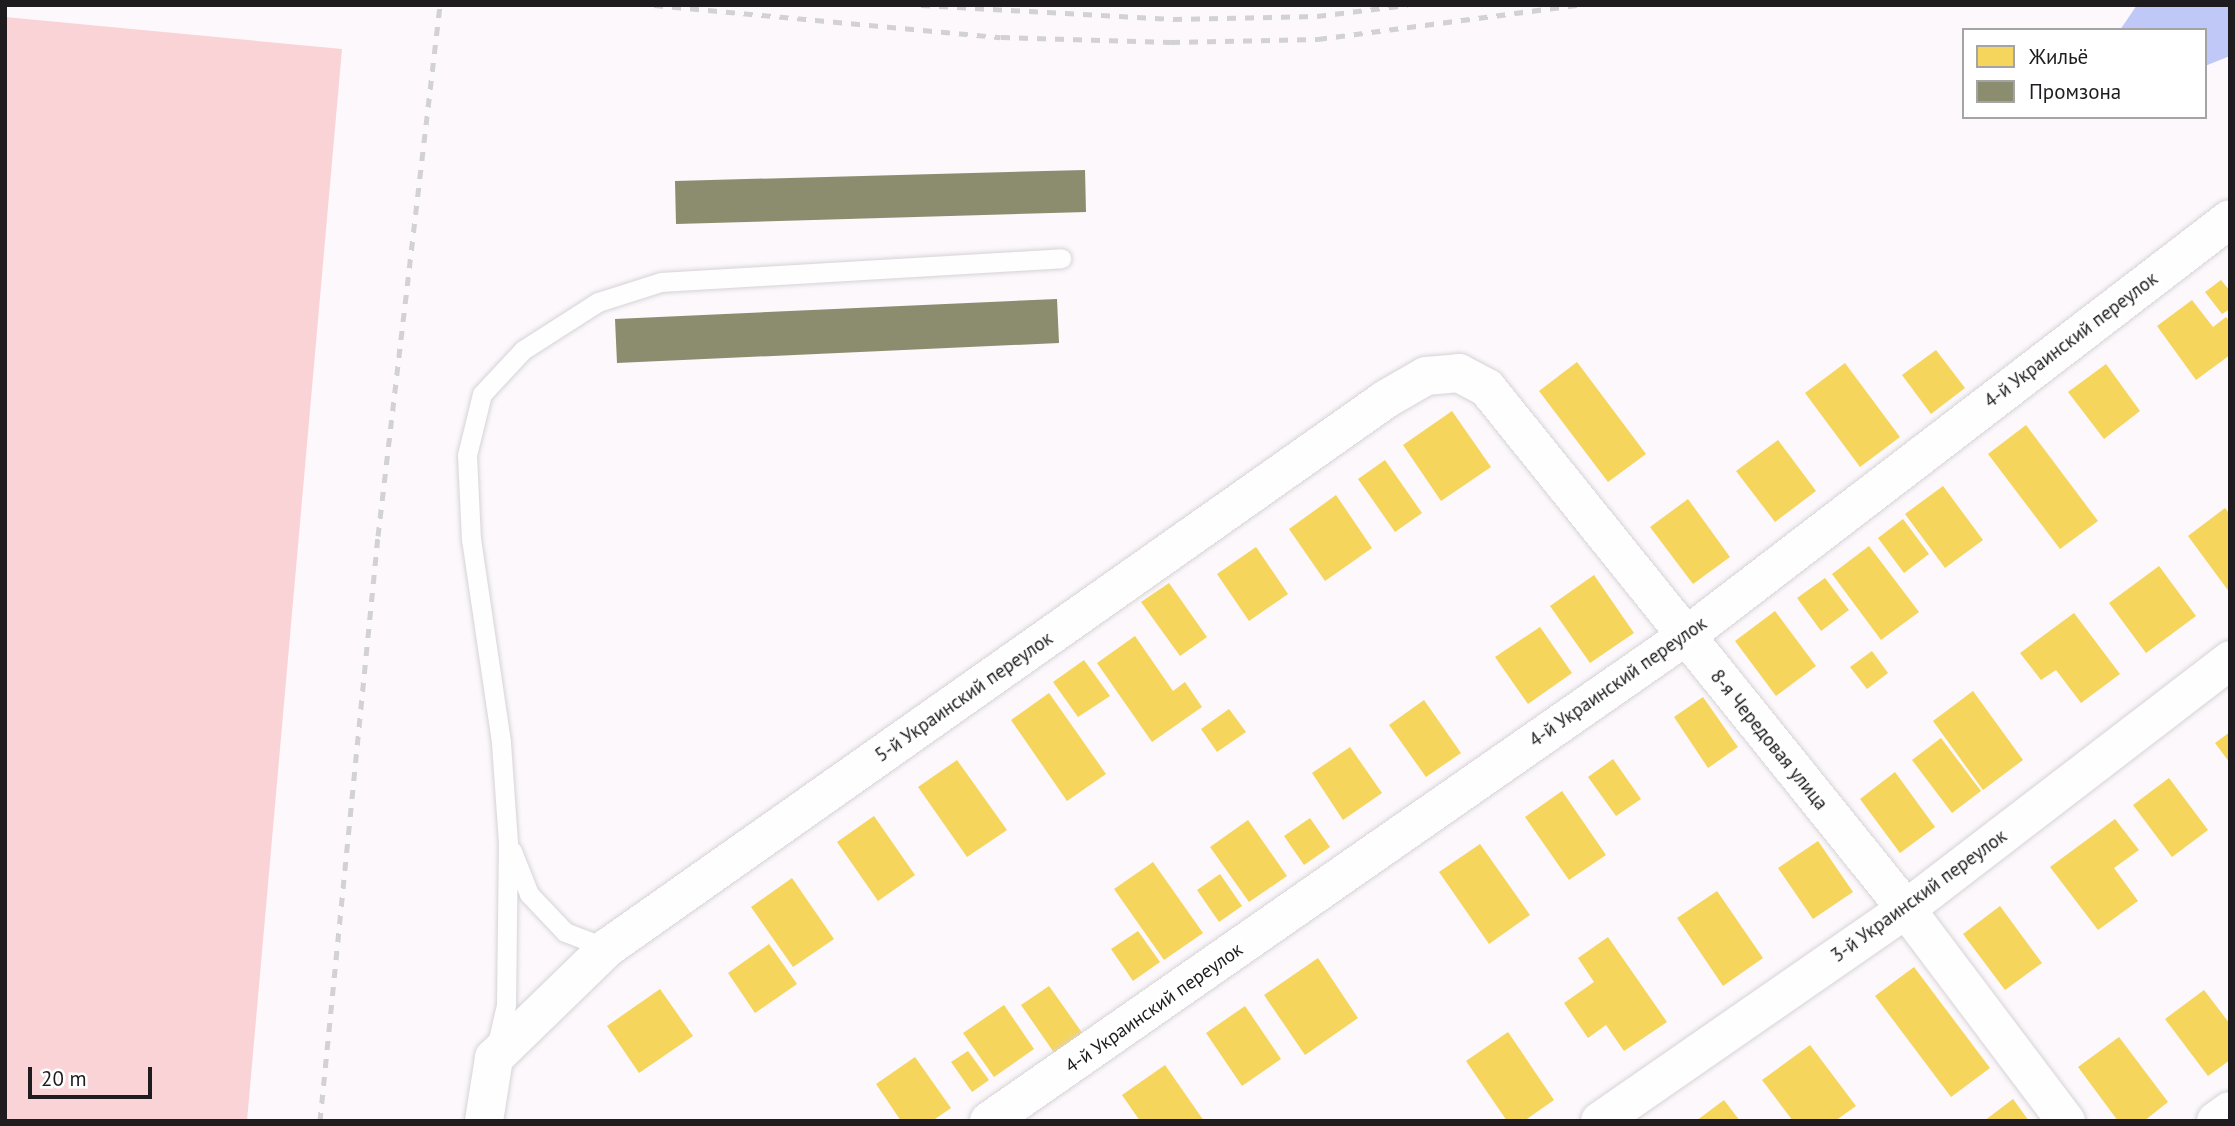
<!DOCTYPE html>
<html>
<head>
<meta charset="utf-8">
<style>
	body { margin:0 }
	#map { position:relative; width:2235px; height:1126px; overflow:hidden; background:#fcf8fc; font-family:"PT Sans",sans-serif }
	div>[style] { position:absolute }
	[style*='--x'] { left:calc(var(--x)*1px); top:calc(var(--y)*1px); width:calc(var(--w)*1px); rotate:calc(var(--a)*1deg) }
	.green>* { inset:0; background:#fad3d6 }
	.water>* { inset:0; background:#bfc8f7 }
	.homes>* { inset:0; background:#f6d55c }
	.industry>* { inset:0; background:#8c8c6e }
	.roads { filter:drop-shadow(0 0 2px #d6d3d6) drop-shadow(0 0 2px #d6d3d6) }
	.lane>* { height:19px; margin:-9.5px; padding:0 9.5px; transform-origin:9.5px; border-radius:9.5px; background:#fffeff }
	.street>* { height:38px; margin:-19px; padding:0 19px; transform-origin:19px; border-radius:19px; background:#fffeff }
	.rail>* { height:5px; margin-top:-2.5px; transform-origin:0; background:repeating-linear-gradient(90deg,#d2d2d2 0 9px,transparent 0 18px) }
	span { translate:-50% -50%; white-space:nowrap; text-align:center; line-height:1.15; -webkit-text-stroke:7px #fff; paint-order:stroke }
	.street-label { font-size:19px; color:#1f1c1f }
	.frame { position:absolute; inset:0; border:7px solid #1f1c1f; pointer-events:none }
	.legend { position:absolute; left:1962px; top:28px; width:245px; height:91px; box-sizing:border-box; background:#fff; border:2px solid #a5a4a5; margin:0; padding:9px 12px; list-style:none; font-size:21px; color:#1f1c1f }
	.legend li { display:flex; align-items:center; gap:14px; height:35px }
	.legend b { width:35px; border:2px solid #a5a4a5 }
	.scale { position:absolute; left:28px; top:1067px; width:124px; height:32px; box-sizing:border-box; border:4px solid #1f1c1f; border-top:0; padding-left:9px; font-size:21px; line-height:24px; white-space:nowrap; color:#1f1c1f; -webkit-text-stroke:5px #fff; paint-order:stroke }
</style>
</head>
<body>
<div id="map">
	<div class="green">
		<i style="clip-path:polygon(5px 17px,342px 49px,247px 1121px,5px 1121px)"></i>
	</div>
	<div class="water">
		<i style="clip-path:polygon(2137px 5px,2230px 5px,2230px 56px,2205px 66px,2205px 30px,2120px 30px)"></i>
	</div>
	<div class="homes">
		<i style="clip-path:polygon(2221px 280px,2230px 291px,2230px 309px,2222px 314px,2205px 292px)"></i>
		<i style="clip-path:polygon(2192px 300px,2213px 327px,2226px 317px,2230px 322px,2230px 355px,2196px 380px,2157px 326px)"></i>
		<i style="clip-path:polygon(1936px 350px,1965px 388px,1931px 414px,1902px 375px)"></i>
		<i style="clip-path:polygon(1577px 362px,1646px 454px,1608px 482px,1539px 391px)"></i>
		<i style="clip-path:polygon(1845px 363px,1900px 437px,1860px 467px,1805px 393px)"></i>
		<i style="clip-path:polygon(2106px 364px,2140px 411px,2104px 439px,2068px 392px)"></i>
		<i style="clip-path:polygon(1452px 411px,1491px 467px,1441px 501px,1403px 445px)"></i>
		<i style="clip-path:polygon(2026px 425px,2098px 521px,2060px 549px,1988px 454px)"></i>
		<i style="clip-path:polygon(1778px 440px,1816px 491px,1775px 522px,1736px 471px)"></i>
		<i style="clip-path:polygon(1385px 460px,1422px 513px,1395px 532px,1358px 479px)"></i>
		<i style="clip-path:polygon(1943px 486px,1983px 540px,1945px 568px,1905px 514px)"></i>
		<i style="clip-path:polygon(1336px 495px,1372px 548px,1325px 581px,1289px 529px)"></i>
		<i style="clip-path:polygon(1688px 499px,1730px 557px,1693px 584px,1650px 527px)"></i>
		<i style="clip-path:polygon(2225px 508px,2230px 514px,2230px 593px,2188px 536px)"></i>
		<i style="clip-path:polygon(1903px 519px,1929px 554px,1904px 573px,1878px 538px)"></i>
		<i style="clip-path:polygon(1869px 546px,1919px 612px,1881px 640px,1832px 574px)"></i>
		<i style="clip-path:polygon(1256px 547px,1288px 594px,1249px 621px,1217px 574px)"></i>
		<i style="clip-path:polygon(2159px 566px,2196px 616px,2146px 653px,2109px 603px)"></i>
		<i style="clip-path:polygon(1594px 575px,1634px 633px,1590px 663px,1550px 606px)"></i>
		<i style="clip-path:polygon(1825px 578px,1849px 610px,1821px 631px,1797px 598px)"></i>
		<i style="clip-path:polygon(1169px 583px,1207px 637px,1180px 656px,1141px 602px)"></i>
		<i style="clip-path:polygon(1775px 611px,1816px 666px,1776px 696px,1735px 641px)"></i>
		<i style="clip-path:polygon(2074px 613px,2120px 674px,2081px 703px,2056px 670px,2041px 680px,2020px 653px)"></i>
		<i style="clip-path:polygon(1540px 627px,1572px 673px,1528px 704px,1495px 657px)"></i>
		<i style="clip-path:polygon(1135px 636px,1173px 691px,1185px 682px,1202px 707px,1152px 742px,1097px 663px)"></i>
		<i style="clip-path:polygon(1872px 651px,1888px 673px,1867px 689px,1850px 667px)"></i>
		<i style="clip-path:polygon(1084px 660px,1110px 696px,1078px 717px,1053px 682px)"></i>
		<i style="clip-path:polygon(1973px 691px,2023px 760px,1983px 790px,1933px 721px)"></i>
		<i style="clip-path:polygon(1049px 693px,1106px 774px,1067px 801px,1011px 720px)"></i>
		<i style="clip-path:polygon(1703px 697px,1738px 747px,1708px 768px,1674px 717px)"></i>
		<i style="clip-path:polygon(1424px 700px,1461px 753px,1426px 777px,1389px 725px)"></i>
		<i style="clip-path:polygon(1229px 709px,1246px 732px,1217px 752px,1201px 729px)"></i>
		<i style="clip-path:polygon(2230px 732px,2230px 763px,2215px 743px)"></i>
		<i style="clip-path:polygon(1941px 738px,1981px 791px,1952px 813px,1912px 760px)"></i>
		<i style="clip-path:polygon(1350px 747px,1382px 793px,1343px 820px,1312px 773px)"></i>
		<i style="clip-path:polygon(1613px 759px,1641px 799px,1616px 816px,1588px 777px)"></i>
		<i style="clip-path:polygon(957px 760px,1007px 830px,967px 857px,918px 787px)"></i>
		<i style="clip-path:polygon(1895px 772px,1935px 827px,1900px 853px,1860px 799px)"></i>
		<i style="clip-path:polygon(2169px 778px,2208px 830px,2172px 857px,2133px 805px)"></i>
		<i style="clip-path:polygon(1562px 791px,1606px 855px,1569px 880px,1525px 817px)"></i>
		<i style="clip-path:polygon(874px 816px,915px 875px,878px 901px,837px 842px)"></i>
		<i style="clip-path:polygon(1310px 818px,1330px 847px,1304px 865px,1284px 836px)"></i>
		<i style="clip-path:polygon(2115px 819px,2139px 850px,2114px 868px,2138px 901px,2098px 930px,2050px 867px)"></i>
		<i style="clip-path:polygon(1248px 820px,1287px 876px,1249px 902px,1210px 847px)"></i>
		<i style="clip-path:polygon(1818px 841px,1853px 892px,1813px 919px,1778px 868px)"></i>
		<i style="clip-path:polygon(1480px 844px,1530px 915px,1489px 944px,1439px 872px)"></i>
		<i style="clip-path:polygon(1153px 862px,1203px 933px,1164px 960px,1114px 889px)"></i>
		<i style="clip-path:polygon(1220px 874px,1242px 906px,1219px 922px,1197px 890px)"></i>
		<i style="clip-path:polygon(792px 878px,834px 939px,793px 967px,751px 907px)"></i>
		<i style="clip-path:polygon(1717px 891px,1763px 958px,1723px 986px,1677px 918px)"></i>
		<i style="clip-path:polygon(2000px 906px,2042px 963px,2005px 990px,1963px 934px)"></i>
		<i style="clip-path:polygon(1138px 931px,1160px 962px,1133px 981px,1111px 949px)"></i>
		<i style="clip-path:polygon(1608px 937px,1667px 1022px,1624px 1051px,1606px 1025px,1588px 1038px,1564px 1003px,1594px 982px,1578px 958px)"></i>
		<i style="clip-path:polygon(769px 944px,797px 984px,755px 1013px,728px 973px)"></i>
		<i style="clip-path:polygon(1318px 958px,1358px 1018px,1305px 1055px,1264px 995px)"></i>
		<i style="clip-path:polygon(1914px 967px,1990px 1068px,1951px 1097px,1875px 996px)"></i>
		<i style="clip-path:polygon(1049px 986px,1083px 1034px,1055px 1054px,1021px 1005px)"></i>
		<i style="clip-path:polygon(660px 989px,693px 1036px,639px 1073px,607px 1026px)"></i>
		<i style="clip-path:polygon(2204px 990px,2230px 1024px,2230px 1060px,2208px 1076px,2165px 1019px)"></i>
		<i style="clip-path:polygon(1004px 1005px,1034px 1049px,994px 1077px,963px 1033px)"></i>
		<i style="clip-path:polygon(1245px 1006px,1281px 1059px,1242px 1086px,1206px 1033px)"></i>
		<i style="clip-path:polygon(1508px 1032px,1554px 1100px,1524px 1121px,1507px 1121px,1466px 1061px)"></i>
		<i style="clip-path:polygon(2119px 1037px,2168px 1102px,2144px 1121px,2118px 1121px,2078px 1067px)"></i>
		<i style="clip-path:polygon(1810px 1045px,1856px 1106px,1835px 1121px,1793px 1121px,1762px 1080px)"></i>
		<i style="clip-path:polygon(968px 1051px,989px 1080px,972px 1092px,951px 1062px)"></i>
		<i style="clip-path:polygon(915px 1057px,951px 1108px,932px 1121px,901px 1121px,876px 1084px)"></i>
		<i style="clip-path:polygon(1165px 1065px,1204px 1121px,1140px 1121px,1122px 1095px)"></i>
		<i style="clip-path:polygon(2013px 1099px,2029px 1121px,1984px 1121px)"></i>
		<i style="clip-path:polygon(1724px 1100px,1740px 1121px,1696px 1121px)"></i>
	</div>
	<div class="industry">
		<i style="clip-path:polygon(1085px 170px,1086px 212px,676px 224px,675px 181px)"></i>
		<i style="clip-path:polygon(1057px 299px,1059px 343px,617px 363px,615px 319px)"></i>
	</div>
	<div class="roads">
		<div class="lane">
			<i style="--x:512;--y:851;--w:46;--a:68.4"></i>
			<i style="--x:529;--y:894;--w:52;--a:46.5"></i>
			<i style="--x:565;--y:932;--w:45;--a:20.9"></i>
			<i style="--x:496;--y:1048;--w:44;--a:-76.9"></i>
			<i style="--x:506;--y:1005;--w:162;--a:-89.3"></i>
			<i style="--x:508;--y:843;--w:101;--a:-94"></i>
			<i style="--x:501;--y:742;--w:204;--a:-98.4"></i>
			<i style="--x:471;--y:540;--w:85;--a:-92.7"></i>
			<i style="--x:467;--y:455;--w:63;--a:-76.2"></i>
			<i style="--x:482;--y:394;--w:60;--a:-47"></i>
			<i style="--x:523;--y:350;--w:89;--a:-32.6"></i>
			<i style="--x:598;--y:302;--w:66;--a:-17.6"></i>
			<i style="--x:661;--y:282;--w:401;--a:-3.4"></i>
		</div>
		<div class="street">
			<i style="--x:484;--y:1121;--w:64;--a:-81"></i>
			<i style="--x:494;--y:1058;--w:158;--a:-44.2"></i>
			<i style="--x:607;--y:948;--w:953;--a:-35.17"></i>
			<i style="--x:1386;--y:399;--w:46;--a:-29.9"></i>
			<i style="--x:1426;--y:376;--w:33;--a:-5"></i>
			<i style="--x:1459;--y:373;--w:32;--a:28"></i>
			<i style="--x:1487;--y:388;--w:669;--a:51.19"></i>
			<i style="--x:1906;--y:909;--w:266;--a:53"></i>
			<i style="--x:989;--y:1121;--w:849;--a:-34.83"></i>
			<i style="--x:1686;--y:636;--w:685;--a:-37.47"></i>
			<i style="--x:1600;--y:1121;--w:372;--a:-34.7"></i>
			<i style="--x:1906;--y:909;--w:409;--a:-37.5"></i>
			<i style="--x:2216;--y:1121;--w:17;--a:-36"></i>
		</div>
	</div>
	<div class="rail">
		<i style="--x:654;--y:5;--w:348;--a:5.3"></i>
		<i style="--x:1001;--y:37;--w:170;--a:1.7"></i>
		<i style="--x:1171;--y:42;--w:147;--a:-1.2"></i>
		<i style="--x:1318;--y:39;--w:261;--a:-7.5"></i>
		<i style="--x:921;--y:5;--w:252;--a:3.2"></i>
		<i style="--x:1173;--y:19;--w:144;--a:-1.2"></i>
		<i style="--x:1317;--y:16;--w:91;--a:-7"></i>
		<i style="--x:320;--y:1121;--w:588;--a:-84.34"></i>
		<i style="--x:378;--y:536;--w:535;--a:-83.34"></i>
	</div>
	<div class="street-label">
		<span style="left:2071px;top:340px;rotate:-37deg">4-й Украинский переулок</span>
		<span style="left:1618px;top:682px;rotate:-35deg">4-й Украинский переулок</span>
		<span style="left:964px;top:697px;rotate:-35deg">5-й Украинский переулок</span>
		<span style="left:1769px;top:740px;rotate:51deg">8-я Чередовая улица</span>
		<span style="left:1919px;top:896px;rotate:-36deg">3-й Украинский переулок</span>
		<span style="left:1154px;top:1008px;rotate:-35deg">4-й Украинский переулок</span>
	</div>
	<div class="frame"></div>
	<ul class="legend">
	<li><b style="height:19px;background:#f6d55c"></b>Жильё</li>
	<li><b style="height:19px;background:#8c8c6e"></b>Промзона</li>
	</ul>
	<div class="scale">20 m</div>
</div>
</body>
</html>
